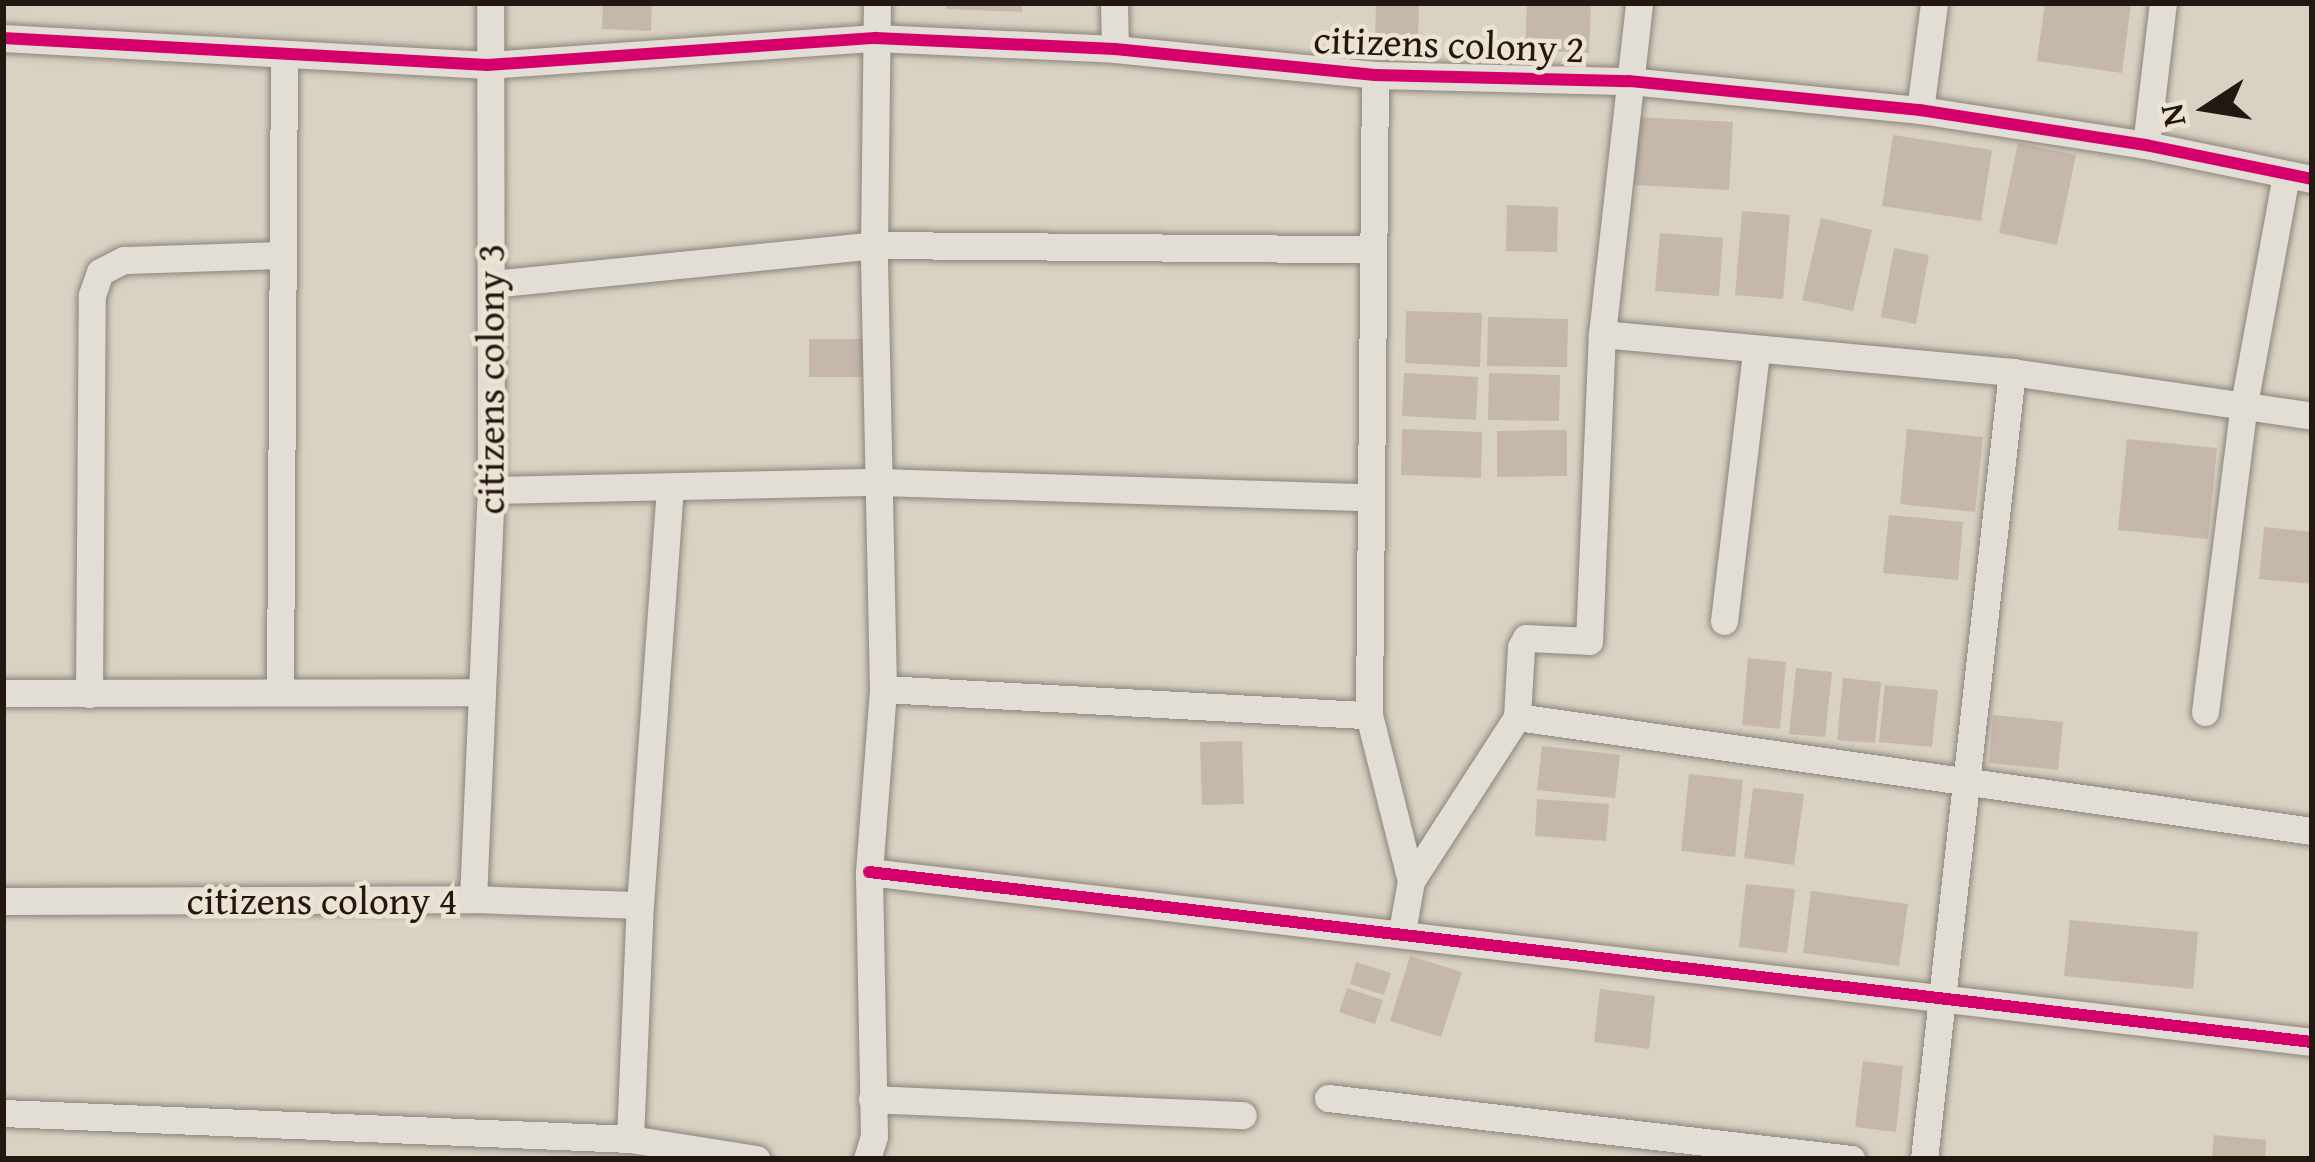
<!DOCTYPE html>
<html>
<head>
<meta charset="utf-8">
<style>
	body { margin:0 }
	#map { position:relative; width:2315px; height:1162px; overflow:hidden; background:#d9d1c2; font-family:"Gentium Book Plus",serif }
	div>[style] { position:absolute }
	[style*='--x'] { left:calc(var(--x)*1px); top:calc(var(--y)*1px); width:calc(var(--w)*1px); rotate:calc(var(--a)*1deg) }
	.building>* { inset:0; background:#c5b8ab }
	.roads { filter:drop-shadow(0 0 3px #8b857c) drop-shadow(0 0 3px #8b857c) }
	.minor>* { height:27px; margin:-13.5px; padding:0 13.5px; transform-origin:13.5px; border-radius:13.5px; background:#e2ded6 }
	.cycleway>* { height:12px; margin:-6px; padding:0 6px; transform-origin:6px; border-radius:6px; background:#d6006c }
	span { translate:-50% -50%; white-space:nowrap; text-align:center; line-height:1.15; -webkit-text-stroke:9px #ece3d2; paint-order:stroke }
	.street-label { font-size:39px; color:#231811 }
	.frame { position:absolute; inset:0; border:6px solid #231811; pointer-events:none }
	.north { position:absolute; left:2147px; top:48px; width:120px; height:120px; -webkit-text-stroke:9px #ece3d2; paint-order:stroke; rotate:258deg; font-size:33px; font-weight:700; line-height:48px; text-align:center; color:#231811 }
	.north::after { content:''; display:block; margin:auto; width:42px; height:54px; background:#231811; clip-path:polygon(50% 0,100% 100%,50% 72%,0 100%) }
</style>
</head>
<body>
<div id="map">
	<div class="building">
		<i style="clip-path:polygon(603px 3px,652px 3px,651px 31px,602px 29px)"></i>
		<i style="clip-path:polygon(946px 3px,1022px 3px,1022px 12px,946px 9px)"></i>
		<i style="clip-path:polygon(1376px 3px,1419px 3px,1418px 41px,1375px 39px)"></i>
		<i style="clip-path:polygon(1527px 3px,1591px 3px,1589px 53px,1525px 50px)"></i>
		<i style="clip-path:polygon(2045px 3px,2131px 3px,2122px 73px,2037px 61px)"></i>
		<i style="clip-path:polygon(1637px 117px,1733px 122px,1729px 190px,1634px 185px)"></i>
		<i style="clip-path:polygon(1893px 135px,1992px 150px,1981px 221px,1882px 206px)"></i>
		<i style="clip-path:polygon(2018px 143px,2076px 155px,2057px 245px,1999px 233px)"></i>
		<i style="clip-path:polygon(1507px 205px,1558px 207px,1557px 252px,1506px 251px)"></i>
		<i style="clip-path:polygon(1742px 211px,1790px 215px,1783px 299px,1735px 295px)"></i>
		<i style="clip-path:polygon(1821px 218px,1872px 230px,1853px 311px,1802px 300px)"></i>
		<i style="clip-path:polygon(1660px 233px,1723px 238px,1719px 296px,1655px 291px)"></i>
		<i style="clip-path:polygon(1894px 248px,1929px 255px,1916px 324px,1881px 317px)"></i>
		<i style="clip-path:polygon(1406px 311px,1482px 313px,1480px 367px,1405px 363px)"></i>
		<i style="clip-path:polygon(1488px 317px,1568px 319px,1567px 367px,1487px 366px)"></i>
		<i style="clip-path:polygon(809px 339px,866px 339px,866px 377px,809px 377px)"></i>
		<i style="clip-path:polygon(1404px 373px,1478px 377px,1476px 420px,1402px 416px)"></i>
		<i style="clip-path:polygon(1489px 373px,1560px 375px,1559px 421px,1488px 420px)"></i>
		<i style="clip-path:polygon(1402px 429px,1482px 432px,1481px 478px,1401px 475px)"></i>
		<i style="clip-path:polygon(1907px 429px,1983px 437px,1975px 512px,1900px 504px)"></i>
		<i style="clip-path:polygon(1567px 430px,1567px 476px,1497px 477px,1497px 431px)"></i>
		<i style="clip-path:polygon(2127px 439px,2217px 448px,2208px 539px,2118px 530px)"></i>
		<i style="clip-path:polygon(1889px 515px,1963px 522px,1958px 580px,1883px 573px)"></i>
		<i style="clip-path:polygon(2264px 527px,2312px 532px,2312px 584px,2259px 579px)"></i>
		<i style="clip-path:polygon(1748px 658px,1786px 662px,1780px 729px,1742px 725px)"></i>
		<i style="clip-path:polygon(1796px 668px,1832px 672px,1825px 737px,1789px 734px)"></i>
		<i style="clip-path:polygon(1843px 678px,1881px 682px,1875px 743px,1837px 740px)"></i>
		<i style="clip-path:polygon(1885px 685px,1938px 690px,1932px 747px,1879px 742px)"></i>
		<i style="clip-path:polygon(1993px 715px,2063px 722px,2058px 770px,1989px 763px)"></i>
		<i style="clip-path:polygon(1242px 741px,1244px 804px,1202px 805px,1200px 742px)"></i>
		<i style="clip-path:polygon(1542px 746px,1620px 755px,1615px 798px,1537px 790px)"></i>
		<i style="clip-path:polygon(1689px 774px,1743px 780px,1735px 857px,1681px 851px)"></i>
		<i style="clip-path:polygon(1753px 788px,1804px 794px,1794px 865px,1744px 858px)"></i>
		<i style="clip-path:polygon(1537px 799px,1609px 804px,1606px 841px,1535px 836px)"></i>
		<i style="clip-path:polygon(1746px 884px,1795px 889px,1787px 953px,1739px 947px)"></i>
		<i style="clip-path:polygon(1811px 891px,1908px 904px,1899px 966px,1803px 953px)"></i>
		<i style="clip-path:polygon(2070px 920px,2198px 932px,2193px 989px,2064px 976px)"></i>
		<i style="clip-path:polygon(1410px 956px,1462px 972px,1441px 1037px,1390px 1021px)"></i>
		<i style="clip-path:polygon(1356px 962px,1391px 973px,1384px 995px,1350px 984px)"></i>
		<i style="clip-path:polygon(1347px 988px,1383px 1000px,1375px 1024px,1339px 1012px)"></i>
		<i style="clip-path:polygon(1600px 989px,1655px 996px,1649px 1049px,1594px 1042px)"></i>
		<i style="clip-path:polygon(1863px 1061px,1903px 1066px,1896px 1132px,1855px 1127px)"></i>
		<i style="clip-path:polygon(2214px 1135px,2266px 1140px,2265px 1159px,2212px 1159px)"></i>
	</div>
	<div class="roads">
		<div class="minor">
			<i style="--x:1114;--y:3;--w:46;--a:88.8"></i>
			<i style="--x:3;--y:38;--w:485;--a:3.2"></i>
			<i style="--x:487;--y:65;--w:389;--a:-4"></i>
			<i style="--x:875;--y:38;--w:240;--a:2.6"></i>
			<i style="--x:1115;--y:49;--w:261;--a:5.7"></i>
			<i style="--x:1375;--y:75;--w:254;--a:1.4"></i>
			<i style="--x:1629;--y:81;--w:292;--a:5.7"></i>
			<i style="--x:1920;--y:110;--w:229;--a:8.8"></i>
			<i style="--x:2146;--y:145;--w:169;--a:11.6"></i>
			<i style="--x:1375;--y:75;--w:640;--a:90.54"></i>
			<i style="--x:1369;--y:715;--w:171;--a:75.8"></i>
			<i style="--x:1920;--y:110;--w:108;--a:-82.5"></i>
			<i style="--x:2146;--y:145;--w:143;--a:-83.2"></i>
			<i style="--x:492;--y:284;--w:384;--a:-5.8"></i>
			<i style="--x:874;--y:245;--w:499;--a:0.5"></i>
			<i style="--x:1602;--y:334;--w:412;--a:5.3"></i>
			<i style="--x:2012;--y:372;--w:303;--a:8.3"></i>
			<i style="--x:491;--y:490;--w:389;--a:-1.2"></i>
			<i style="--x:880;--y:482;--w:487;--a:1.8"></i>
			<i style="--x:1724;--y:621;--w:272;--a:-83.2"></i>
			<i style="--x:883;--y:689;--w:487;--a:3.1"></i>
			<i style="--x:280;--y:690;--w:633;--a:-89.64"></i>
			<i style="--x:3;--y:693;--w:479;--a:-0.1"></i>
			<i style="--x:89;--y:694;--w:399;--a:-89.6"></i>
			<i style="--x:92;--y:295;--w:24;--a:-71"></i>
			<i style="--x:100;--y:272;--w:27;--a:-27"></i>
			<i style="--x:124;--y:260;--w:159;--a:-1.8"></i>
			<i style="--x:2205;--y:712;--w:310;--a:-82.8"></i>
			<i style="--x:2244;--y:404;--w:233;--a:-79.6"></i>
			<i style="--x:1517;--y:717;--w:803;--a:8.16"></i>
			<i style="--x:869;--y:872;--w:1453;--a:6.72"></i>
			<i style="--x:473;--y:899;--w:409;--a:-87.5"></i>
			<i style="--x:491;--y:490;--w:487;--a:-90.1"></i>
			<i style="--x:3;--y:901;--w:470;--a:-0.2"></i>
			<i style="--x:473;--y:899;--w:167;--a:2.1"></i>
			<i style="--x:1402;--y:931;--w:51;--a:-79.8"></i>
			<i style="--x:1411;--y:881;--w:195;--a:-57.1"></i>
			<i style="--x:1517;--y:717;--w:70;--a:-86.7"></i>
			<i style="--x:1521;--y:647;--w:10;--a:-61"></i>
			<i style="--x:1526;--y:638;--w:63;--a:2.7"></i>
			<i style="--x:1589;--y:641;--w:307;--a:-87.6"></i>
			<i style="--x:1602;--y:334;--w:333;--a:-83.6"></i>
			<i style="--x:1328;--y:1098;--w:527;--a:6.65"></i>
			<i style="--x:872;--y:1099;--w:371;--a:2.5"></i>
			<i style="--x:3;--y:1113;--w:628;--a:2.37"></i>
			<i style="--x:630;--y:1139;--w:128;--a:9"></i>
			<i style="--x:630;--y:1139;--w:234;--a:-87.6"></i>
			<i style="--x:640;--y:905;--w:417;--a:-85.9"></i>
			<i style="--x:867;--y:1159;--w:24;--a:-73"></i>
			<i style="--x:874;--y:1136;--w:264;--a:-91.1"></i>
			<i style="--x:869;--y:872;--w:184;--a:-85.6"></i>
			<i style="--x:883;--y:689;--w:444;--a:-91.2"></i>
			<i style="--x:874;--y:245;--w:242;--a:-89.3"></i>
			<i style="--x:1924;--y:1159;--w:792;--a:-83.62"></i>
		</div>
	</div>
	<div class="cycleway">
		<i style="--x:3;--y:38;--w:485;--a:3.2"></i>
		<i style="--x:487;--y:65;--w:389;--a:-4"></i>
		<i style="--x:875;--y:38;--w:240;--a:2.6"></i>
		<i style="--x:1115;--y:49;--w:261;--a:5.7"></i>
		<i style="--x:1375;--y:75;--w:254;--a:1.4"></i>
		<i style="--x:1629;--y:81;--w:292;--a:5.7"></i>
		<i style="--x:1920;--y:110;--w:229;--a:8.8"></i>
		<i style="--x:2146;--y:145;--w:169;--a:11.6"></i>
		<i style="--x:869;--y:872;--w:1453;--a:6.72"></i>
	</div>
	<div class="street-label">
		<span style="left:1449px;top:44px;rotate:2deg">citizens colony 2</span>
		<span style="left:490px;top:379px;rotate:-90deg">citizens colony 3</span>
		<span style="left:322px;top:900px">citizens colony 4</span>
	</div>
	<div class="frame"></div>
	<div class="north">N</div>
</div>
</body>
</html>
